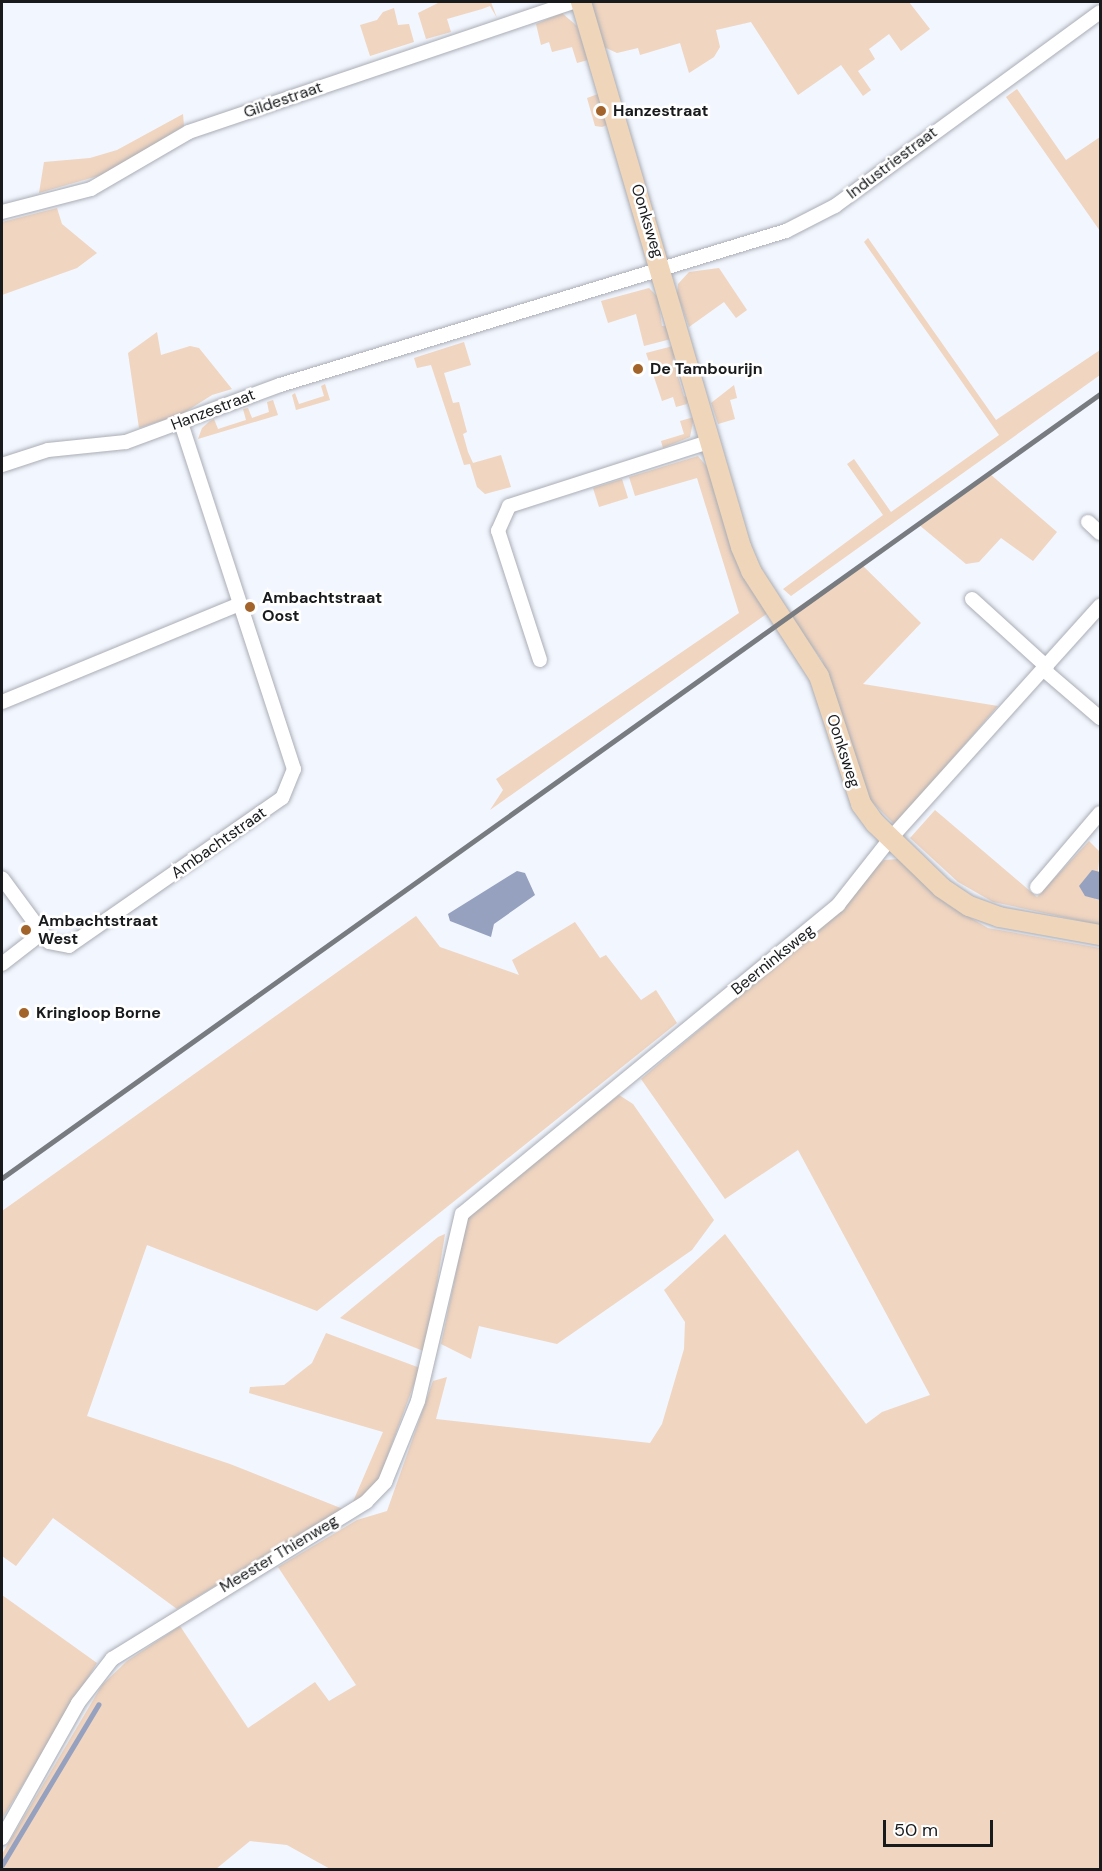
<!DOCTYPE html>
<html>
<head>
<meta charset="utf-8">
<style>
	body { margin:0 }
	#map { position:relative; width:1102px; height:1871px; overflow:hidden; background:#f2f6fe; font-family:"DM Sans",sans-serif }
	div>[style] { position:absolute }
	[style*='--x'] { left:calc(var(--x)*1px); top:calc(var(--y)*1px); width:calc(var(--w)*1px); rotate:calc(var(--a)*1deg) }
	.green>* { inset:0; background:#f0d5c0 }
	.water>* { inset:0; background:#95a1be }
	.stream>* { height:4.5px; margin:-2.25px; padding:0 2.25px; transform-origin:2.25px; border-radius:2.25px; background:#95a1be }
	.roads { filter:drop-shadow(0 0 2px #aaadb5) drop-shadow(0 0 2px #aaadb5) }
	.minor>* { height:14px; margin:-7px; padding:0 7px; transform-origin:7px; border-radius:7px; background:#fff }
	.secondary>* { height:20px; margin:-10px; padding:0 10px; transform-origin:10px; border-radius:10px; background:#efd5b9 }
	.rail>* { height:4.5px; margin:-2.25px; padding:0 2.25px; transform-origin:2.25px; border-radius:2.25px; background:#787b80 }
	.dots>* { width:16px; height:16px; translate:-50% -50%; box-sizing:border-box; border:3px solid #fff; border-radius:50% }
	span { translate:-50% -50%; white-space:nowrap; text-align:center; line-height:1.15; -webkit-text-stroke:5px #fff; paint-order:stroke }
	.street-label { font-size:16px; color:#181a1c }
	.poi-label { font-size:16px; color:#181a1c; font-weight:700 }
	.left { translate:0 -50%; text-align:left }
	.frame { position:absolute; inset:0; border:3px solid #181a1c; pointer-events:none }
	.scale { position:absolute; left:883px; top:1820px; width:110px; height:27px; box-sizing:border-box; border:3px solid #181a1c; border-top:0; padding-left:8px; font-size:18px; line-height:21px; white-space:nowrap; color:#181a1c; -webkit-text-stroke:4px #fff; paint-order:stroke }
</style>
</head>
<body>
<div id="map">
	<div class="green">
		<i style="clip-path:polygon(440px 2px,491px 2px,497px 18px,490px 6px,482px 9px,447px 19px,451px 32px,426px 39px,418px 13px)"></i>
		<i style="clip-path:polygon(591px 2px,909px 2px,930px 29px,901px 51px,889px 34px,869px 49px,875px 59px,858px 71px,871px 90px,863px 96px,841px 65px,798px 95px,751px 22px,716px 30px,720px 47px,714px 57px,689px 73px,680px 43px,640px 55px,638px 48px,617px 53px,604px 47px)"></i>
		<i style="clip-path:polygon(394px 8px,398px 25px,409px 24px,414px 42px,370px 56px,360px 25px,377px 20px,383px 12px)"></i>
		<i style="clip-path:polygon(562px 13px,577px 26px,588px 60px,577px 63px,572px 47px,552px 52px,549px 42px,541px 45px,536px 24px)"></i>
		<i style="clip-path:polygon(1017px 89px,1066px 160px,1100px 137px,1100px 231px,1006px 97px)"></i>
		<i style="clip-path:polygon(598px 94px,607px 125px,602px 127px,595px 126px,587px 98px)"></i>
		<i style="clip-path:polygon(183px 114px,184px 126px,105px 174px,39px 193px,44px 162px,90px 158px,117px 150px)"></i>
		<i style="clip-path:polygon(57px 208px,62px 224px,97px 253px,77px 268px,2px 295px,2px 222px)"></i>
		<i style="clip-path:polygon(868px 238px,996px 420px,1100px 350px,1100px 375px,791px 596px,783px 589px,883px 515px,847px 464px,854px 459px,891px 512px,999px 435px,864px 242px)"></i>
		<i style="clip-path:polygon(719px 268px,747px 310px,736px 318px,724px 302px,689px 327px,677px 294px,678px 284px,689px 272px)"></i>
		<i style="clip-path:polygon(649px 288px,658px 297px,662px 326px,668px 326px,671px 339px,644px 346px,636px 314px,608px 323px,601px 301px)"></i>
		<i style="clip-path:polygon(157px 332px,161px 355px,190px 346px,199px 348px,232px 389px,212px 395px,182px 414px,139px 428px,128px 353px)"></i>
		<i style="clip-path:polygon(464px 342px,471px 365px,444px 373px,453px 403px,459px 402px,467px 432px,463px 434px,468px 452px,473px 463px,501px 455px,511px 487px,485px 494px,477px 487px,470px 464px,464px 465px,431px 365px,417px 368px,414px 358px)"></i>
		<i style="clip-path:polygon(673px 346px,676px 355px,673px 360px,684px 396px,689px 398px,687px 404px,676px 407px,673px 397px,662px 401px,646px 353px)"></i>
		<i style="clip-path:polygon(325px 384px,330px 400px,296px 410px,292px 395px,295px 393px,299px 404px,324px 396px,321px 386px)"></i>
		<i style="clip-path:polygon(734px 385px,737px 398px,730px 400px,735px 419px,718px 424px,711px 403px)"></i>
		<i style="clip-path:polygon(273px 400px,278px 415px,198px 439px,202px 428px,210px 421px,214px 419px,218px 429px,246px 420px,243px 409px,248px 408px,252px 418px,269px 412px,267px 402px)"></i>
		<i style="clip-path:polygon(694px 417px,690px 437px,663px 448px,661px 441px,684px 434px,680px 421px)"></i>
		<i style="clip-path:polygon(698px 456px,708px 468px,741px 573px,768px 613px,490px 810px,503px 790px,496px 779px,739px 613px,697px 478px,635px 496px,629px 477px)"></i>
		<i style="clip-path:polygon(990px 474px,1057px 532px,1033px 561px,1001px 538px,979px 562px,966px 564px,918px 524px)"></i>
		<i style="clip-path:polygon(622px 479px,628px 498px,599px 507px,593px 488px)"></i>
		<i style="clip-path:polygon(861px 564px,921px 623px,863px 684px,998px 706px,895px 825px,865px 795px,822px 660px,788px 614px)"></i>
		<i style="clip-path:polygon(935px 810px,1037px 897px,1089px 841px,1100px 852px,1095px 899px,1100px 900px,1100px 925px,993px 902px,958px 882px,910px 838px)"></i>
		<i style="clip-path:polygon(898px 859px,947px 904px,988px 928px,1100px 948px,1100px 1869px,332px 1870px,287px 1845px,250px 1841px,216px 1869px,2px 1870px,2px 1854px,102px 1685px,127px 1661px,180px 1626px,248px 1728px,315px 1682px,329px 1701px,356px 1685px,278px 1567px,357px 1520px,387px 1511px,433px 1381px,447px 1377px,436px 1419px,650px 1443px,662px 1424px,684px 1349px,685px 1322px,664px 1290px,725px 1234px,866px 1424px,882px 1412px,930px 1395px,798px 1150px,725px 1199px,641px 1079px,821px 927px,872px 870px,884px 860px)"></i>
		<i style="clip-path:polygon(416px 916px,440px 947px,519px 975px,512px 960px,575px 922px,600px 958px,606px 955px,641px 1000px,656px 990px,677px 1023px,317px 1311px,147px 1245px,87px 1416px,230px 1464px,343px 1509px,177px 1609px,53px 1518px,16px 1566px,2px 1556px,2px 1211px)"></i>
		<i style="clip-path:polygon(619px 1095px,633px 1104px,714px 1220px,692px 1250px,557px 1344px,479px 1326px,471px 1359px,441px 1344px,468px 1215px)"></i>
		<i style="clip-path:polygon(445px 1234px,426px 1352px,340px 1318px,438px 1237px)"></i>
		<i style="clip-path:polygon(326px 1333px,420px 1368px,375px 1490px,352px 1504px,383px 1432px,249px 1393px,250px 1387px,284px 1385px,312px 1363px)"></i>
		<i style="clip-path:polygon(2px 1595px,97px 1663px,2px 1819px)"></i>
	</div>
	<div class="water">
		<i style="clip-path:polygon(1092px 870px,1100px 872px,1100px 900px,1085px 896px,1079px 886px)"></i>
		<i style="clip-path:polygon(517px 871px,525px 873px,535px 895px,494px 924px,491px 937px,450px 921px,448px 914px)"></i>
	</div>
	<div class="stream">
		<i style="--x:2;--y:1865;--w:187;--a:-59"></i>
	</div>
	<div class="roads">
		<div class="minor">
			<i style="--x:2;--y:212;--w:92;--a:-14.5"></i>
			<i style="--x:91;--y:189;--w:113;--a:-30.2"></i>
			<i style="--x:189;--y:132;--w:405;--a:-18.7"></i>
			<i style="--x:181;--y:423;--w:190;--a:71.9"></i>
			<i style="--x:2;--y:465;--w:48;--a:-18.1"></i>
			<i style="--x:48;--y:450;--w:78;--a:-5.9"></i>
			<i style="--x:126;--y:442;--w:164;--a:-20.3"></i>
			<i style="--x:280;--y:385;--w:529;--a:-16.93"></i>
			<i style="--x:786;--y:231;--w:55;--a:-27"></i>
			<i style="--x:835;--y:206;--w:328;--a:-36.2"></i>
			<i style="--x:1088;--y:522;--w:16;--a:43"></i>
			<i style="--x:972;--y:599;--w:101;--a:42.2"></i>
			<i style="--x:540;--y:660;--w:136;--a:-108"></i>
			<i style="--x:498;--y:531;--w:27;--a:-66"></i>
			<i style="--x:509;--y:506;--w:213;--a:-17.8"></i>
			<i style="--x:1044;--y:670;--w:74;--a:40.6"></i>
			<i style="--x:2;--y:702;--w:257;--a:-22.4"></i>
			<i style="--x:240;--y:604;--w:174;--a:71.9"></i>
			<i style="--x:294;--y:769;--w:31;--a:112"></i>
			<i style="--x:282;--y:798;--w:259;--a:145.2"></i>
			<i style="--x:69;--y:946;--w:20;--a:-169"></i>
			<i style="--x:49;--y:942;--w:79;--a:-126.3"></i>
			<i style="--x:1037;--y:887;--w:97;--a:-49.6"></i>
			<i style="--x:2;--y:964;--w:51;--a:-37.8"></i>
			<i style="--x:2;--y:1838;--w:155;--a:-60.6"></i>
			<i style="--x:78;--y:1703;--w:56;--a:-52.3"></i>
			<i style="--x:112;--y:1659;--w:299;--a:-31.7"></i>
			<i style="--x:366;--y:1502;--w:28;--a:-46"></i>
			<i style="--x:385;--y:1482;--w:87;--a:-67.8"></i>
			<i style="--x:418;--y:1401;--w:192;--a:-76.8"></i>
			<i style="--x:462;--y:1214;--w:487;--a:-39.4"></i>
			<i style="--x:838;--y:905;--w:84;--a:-51.8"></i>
			<i style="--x:890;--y:839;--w:314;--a:-48"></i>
		</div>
		<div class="secondary">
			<i style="--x:581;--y:2;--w:568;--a:73.64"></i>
			<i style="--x:741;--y:547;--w:26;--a:67"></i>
			<i style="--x:751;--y:571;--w:125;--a:57.1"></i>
			<i style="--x:819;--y:676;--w:135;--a:71.8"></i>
			<i style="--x:861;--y:804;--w:24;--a:54"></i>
			<i style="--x:875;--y:823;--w:93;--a:44.1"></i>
			<i style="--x:942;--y:888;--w:32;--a:34"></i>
			<i style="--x:969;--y:906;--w:32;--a:20"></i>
			<i style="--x:999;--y:917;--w:103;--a:10.1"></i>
		</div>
	</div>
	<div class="rail">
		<i style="--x:2;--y:1178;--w:1349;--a:-35.53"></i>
	</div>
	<div class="dots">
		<i style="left:601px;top:111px;background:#a3642b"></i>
		<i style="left:638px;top:369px;background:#a3642b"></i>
		<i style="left:250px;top:607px;background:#a3642b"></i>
		<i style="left:26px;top:930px;background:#a3642b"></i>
		<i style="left:24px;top:1013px;background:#a3642b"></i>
	</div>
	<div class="street-label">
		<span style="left:283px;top:100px;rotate:-19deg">Gildestraat</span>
		<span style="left:892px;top:163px;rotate:-37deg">Industriestraat</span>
		<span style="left:647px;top:221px;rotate:73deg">Oonksweg</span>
		<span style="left:213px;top:410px;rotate:-21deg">Hanzestraat</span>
		<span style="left:843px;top:751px;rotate:72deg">Oonksweg</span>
		<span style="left:219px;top:843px;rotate:-35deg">Ambachtstraat</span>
		<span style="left:773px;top:960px;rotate:-39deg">Beerninksweg</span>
		<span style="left:279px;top:1554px;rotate:-31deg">Meester Thienweg</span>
	</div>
	<div class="poi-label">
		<span class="left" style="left:613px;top:111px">Hanzestraat</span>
		<span class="left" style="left:650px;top:369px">De Tambourijn</span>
		<span class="left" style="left:262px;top:607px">Ambachtstraat<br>Oost</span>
		<span class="left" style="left:38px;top:930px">Ambachtstraat<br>West</span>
		<span class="left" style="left:36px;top:1013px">Kringloop Borne</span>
	</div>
	<div class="frame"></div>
	<div class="scale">50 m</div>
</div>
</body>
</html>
